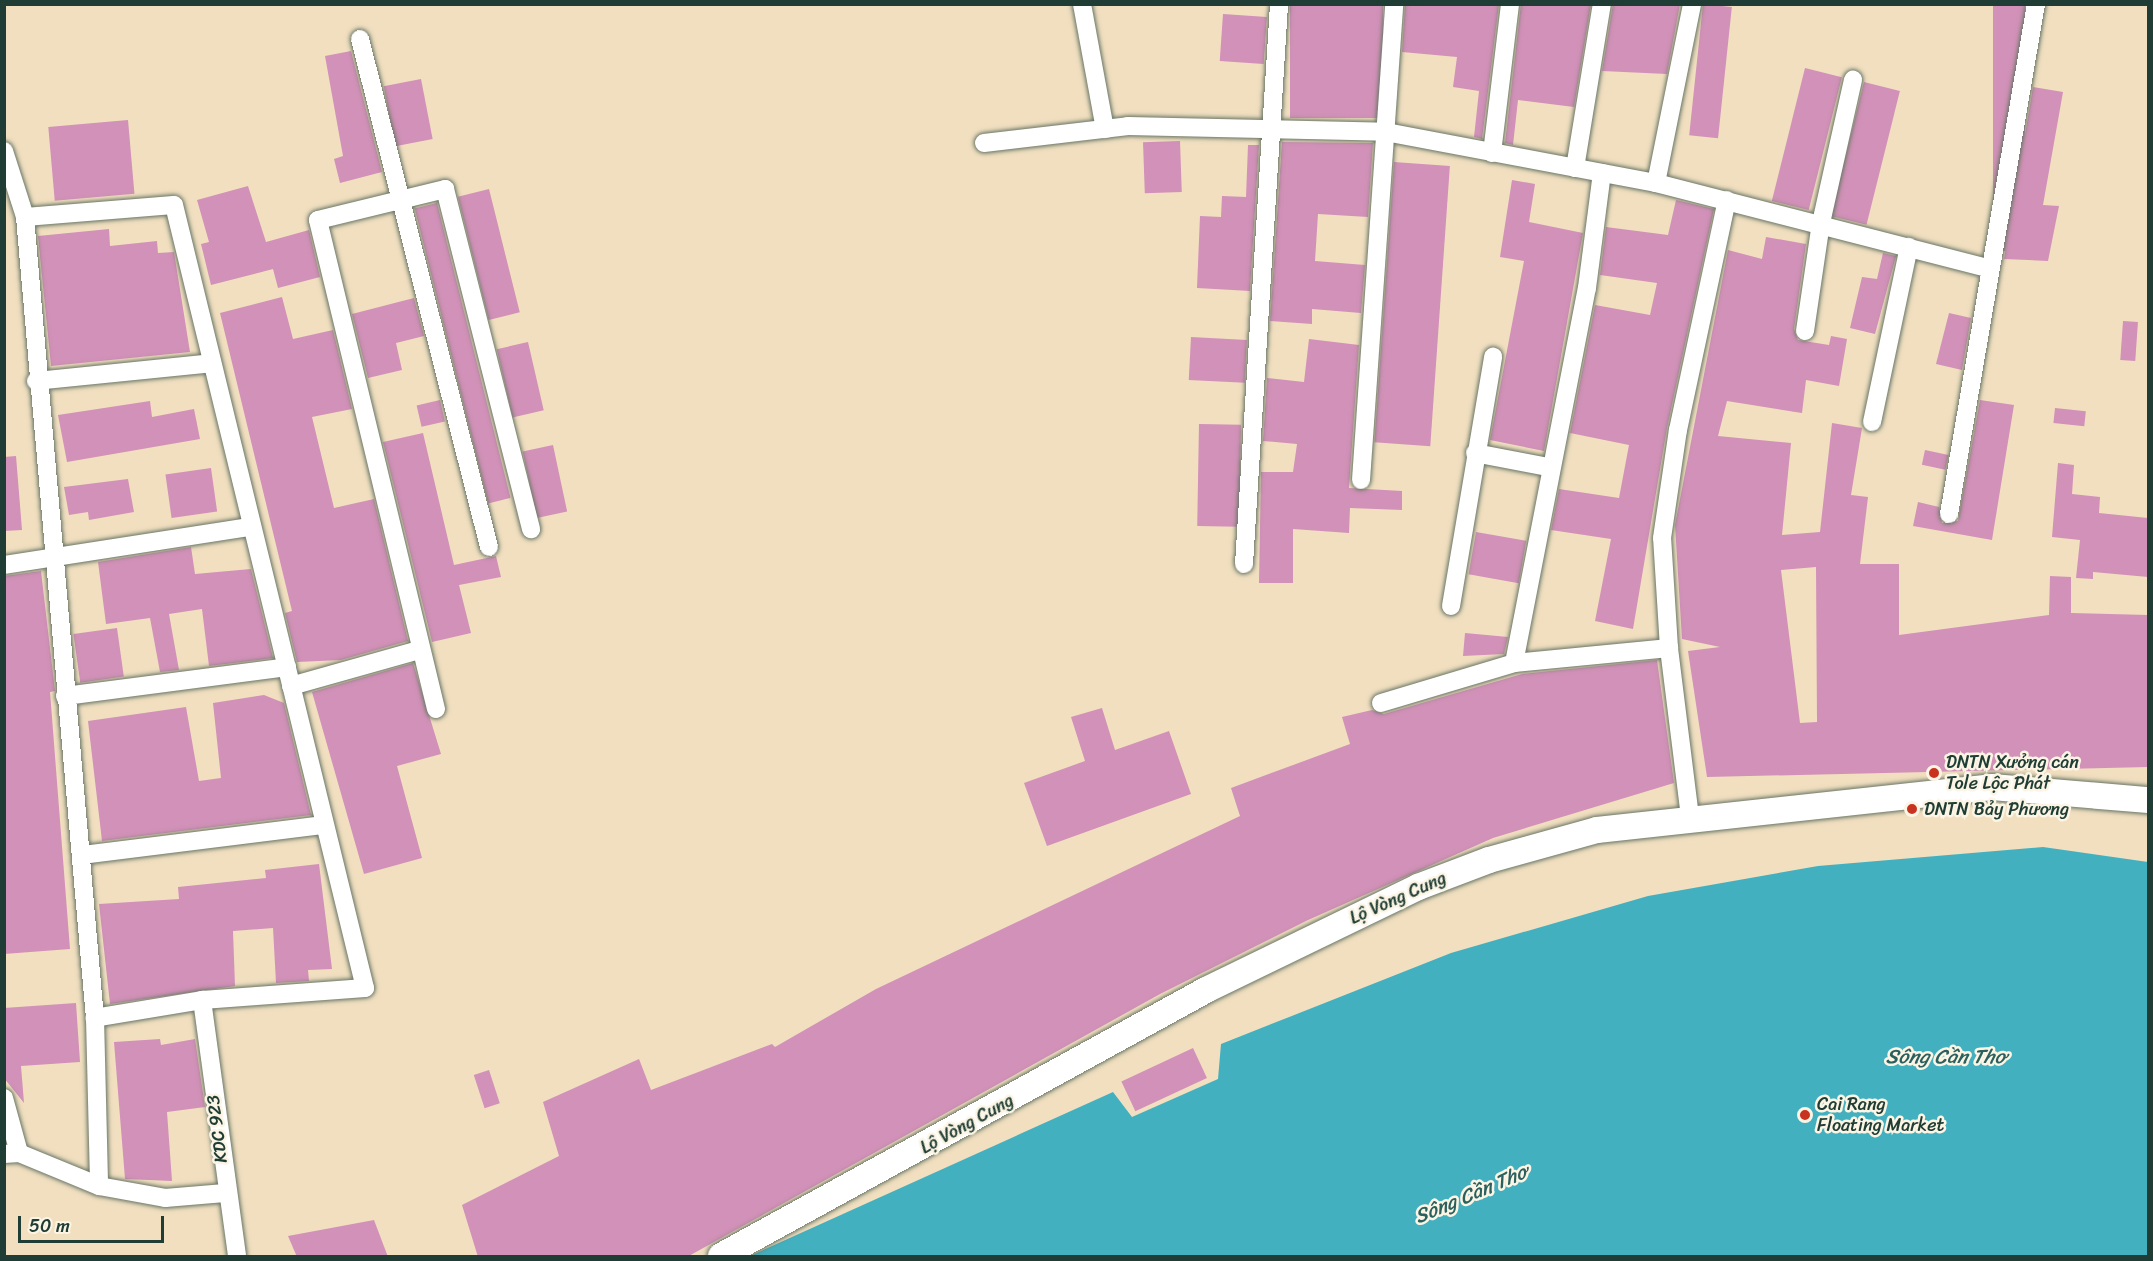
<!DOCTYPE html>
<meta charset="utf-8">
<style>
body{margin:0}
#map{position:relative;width:2153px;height:1261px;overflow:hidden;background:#f1dfc0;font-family:Sriracha,sans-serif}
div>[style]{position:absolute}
.water>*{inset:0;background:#43b0c0}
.building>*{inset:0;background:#d291b8;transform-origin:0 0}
.roads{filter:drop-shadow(0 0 2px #687665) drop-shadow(0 0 2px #687665)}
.minor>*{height:18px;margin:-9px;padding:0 9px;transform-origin:9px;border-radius:9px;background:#fff}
.secondary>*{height:26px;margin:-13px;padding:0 13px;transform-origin:13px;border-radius:13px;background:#fff}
.dots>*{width:16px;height:16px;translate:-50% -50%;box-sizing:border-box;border:3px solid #fcf5e5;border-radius:50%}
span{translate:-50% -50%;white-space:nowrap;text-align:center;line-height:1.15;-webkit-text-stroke:5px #fcf5e5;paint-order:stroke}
.poi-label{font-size:18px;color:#1f3d34}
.left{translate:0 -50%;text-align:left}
.street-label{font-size:18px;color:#1f3d34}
.water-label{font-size:20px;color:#2a605e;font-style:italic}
.frame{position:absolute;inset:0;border:6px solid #1f3d34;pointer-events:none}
.scale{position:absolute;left:18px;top:1216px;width:146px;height:27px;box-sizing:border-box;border:3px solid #1f3d34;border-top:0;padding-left:8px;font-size:18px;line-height:21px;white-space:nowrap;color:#1f3d34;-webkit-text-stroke:4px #fcf5e5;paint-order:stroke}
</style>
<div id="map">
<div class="water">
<div style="clip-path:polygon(2043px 847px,2148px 862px,2148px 1256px,750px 1256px,1113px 1092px,1132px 1117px,1218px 1079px,1221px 1044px,1451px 953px,1648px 896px,1818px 866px)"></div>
</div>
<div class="building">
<div style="left:1290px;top:4px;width:93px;height:114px"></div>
<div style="clip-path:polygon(1405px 4px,1499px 4px,1482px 139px,1474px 137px,1479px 91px,1453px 87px,1457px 57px,1402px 52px)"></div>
<div style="clip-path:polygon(1521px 4px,1591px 4px,1574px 107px,1518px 100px,1513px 145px,1505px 143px)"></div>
<div style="clip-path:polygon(1613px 4px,1680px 4px,1667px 74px,1602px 71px)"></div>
<div style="left:1703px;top:4px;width:29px;height:132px;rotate:6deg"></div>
<div style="left:1993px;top:4px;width:32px;height:247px"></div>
<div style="left:1223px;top:14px;width:44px;height:47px;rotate:4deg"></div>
<div style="clip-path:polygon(351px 51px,382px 172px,340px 183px,334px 159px,343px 156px,325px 56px)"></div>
<div style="left:1805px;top:68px;width:38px;height:137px;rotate:14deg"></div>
<div style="left:421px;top:79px;width:61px;height:38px;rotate:79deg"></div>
<div style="left:1864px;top:82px;width:37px;height:138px;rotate:14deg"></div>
<div style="clip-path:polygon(2033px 87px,2063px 92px,2043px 205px,2059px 206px,2048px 261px,2004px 259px)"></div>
<div style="left:128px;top:120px;width:74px;height:80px;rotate:85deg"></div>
<div style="left:1180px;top:141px;width:51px;height:37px;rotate:88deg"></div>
<div style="clip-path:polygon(1282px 142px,1373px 143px,1368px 217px,1318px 214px,1315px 261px,1365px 265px,1361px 313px,1312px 309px,1312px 324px,1270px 321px)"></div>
<div style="clip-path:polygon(1248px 145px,1259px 145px,1250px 291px,1197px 288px,1200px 216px,1221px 217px,1222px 196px,1246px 197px)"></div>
<div style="left:1394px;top:162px;width:56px;height:281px;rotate:4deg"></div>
<div style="clip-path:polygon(1512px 180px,1535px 184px,1529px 222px,1583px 233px,1544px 451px,1490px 440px,1524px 261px,1500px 257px)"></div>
<div style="clip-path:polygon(248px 186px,266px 242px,309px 230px,320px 277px,278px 288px,273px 269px,211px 285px,201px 244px,209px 242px,197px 200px)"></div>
<div style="left:489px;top:189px;width:127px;height:32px;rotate:76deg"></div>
<div style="clip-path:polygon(1676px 200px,1714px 209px,1667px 428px,1633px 629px,1595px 621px,1611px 539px,1551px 530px,1559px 489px,1619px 498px,1629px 445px,1570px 433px,1595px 305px,1650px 315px,1657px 283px,1600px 275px,1606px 227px,1668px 235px)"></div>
<div style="left:437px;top:203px;width:304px;height:23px;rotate:76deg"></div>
<div style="clip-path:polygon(109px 229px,110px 246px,157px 241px,158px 253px,174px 252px,190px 352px,51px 366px,38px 236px)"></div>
<div style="clip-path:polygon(evenodd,1766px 237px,1806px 244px,1794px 329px,1798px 340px,1829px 345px,1831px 336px,1847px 339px,1839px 386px,1806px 380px,1802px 413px,1727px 401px,1718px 436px,1791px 443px,1782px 535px,1820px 532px,1832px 423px,1862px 428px,1851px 495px,1868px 497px,1860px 564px,1899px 564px,1899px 635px,2049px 615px,2050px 576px,2071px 577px,2071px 613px,2148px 615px,2148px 767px,1707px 777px,1688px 651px,1720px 647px,1682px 639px,1675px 525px,1728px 250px,1762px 259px,1766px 237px,1816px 567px,1817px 722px,1800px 723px,1781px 570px,1816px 567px)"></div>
<div style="clip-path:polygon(1883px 253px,1896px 256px,1875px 334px,1850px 328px,1862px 277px,1877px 279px)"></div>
<div style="clip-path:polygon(282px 297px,293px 339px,333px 330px,352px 409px,312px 417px,334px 508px,374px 499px,408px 641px,341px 660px,297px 662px,285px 613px,292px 611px,220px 313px)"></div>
<div style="clip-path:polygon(414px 298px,424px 336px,396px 343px,402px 370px,368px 378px,352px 314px)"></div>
<div style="clip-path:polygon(1949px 313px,1971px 318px,1962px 370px,1936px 364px)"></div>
<div style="left:2123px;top:321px;width:15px;height:39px;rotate:4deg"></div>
<div style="left:1191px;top:337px;width:56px;height:43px;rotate:3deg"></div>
<div style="clip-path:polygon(1309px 339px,1359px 345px,1349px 488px,1402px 491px,1402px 510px,1350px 508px,1349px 533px,1293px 529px,1293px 583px,1259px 583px,1261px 472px,1293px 472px,1297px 444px,1263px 441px,1267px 378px,1304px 382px)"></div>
<div style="left:528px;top:342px;width:70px;height:32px;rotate:77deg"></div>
<div style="left:440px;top:400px;width:22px;height:24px;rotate:77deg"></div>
<div style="clip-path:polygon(1980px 400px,2014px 405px,1992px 540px,1913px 526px,1918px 502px,1939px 507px,1942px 523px,1958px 521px)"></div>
<div style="clip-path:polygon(150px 401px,152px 417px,194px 409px,200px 439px,67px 462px,58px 415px)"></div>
<div style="left:2055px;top:408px;width:31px;height:15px;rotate:6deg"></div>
<div style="left:1199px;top:424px;width:42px;height:102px;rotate:1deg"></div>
<div style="clip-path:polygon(423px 433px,454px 565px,496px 556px,501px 577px,459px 585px,471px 633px,432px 642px,383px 442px)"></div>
<div style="left:553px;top:445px;width:68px;height:31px;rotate:78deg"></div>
<div style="left:1925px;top:450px;width:24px;height:15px;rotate:12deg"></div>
<div style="clip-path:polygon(16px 456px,22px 530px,4px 531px,4px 457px)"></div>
<div style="clip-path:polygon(2058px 463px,2074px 465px,2072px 494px,2100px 497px,2099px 513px,2148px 518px,2148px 577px,2093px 572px,2093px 579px,2076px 578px,2080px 540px,2052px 537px)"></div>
<div style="left:211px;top:468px;width:44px;height:46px;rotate:82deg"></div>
<div style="clip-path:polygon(128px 479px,134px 512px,89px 520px,88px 512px,69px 515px,64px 487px)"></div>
<div style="left:1476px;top:532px;width:51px;height:43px;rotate:10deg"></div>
<div style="clip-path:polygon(191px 547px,195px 574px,251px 569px,273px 658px,209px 666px,202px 609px,169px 614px,179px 670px,160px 672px,150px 618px,106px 624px,98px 562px)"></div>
<div style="clip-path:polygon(41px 571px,55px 691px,50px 692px,70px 949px,4px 954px,4px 576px)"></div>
<div style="left:117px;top:628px;width:49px;height:44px;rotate:82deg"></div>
<div style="clip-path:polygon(1465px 633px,1508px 637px,1504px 654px,1463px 656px)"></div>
<div style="clip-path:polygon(1657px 660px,1674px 783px,1493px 838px,1308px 920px,1160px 994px,687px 1257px,478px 1257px,462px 1205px,559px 1156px,543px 1102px,639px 1059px,651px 1090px,772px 1044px,775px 1047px,876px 989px,1240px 816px,1231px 788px,1350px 744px,1342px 717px,1372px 710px,1384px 714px,1522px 674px)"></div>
<div style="clip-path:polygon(413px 663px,441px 754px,397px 766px,422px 858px,364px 874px,312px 692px)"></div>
<div style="clip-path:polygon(264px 695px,284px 703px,311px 815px,102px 841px,88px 721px,186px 707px,199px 781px,221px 778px,213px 703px)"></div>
<div style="clip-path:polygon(1102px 708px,1115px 750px,1169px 731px,1191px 794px,1047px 846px,1024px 783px,1085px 761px,1071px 717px)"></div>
<div style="clip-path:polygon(319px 864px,332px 969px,308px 970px,309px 981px,276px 983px,273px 928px,233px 931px,235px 986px,110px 1004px,99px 904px,179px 899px,178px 887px,266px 878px,265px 870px)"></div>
<div style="clip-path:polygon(76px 1003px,80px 1062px,21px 1066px,24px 1103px,4px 1078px,4px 1008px)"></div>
<div style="clip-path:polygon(160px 1039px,161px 1045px,195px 1039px,205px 1107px,167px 1112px,172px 1181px,125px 1179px,114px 1042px)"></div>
<div style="left:1193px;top:1048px;width:33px;height:79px;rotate:65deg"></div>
<div style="left:489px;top:1070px;width:35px;height:16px;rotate:72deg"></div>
<div style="clip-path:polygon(374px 1220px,388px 1257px,297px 1257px,288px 1236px)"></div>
</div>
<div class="roads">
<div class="minor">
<div style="left:1082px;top:4px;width:127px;rotate:79.6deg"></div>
<div style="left:360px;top:39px;width:524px;rotate:75.75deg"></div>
<div style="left:984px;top:143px;width:145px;rotate:-6.7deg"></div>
<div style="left:1128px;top:126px;width:258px;rotate:1.3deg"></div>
<div style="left:1386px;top:132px;width:275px;rotate:10.7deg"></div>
<div style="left:1656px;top:183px;width:343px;rotate:14.4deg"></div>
<div style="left:4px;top:151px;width:69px;rotate:72.3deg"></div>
<div style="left:25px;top:217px;width:804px;rotate:85.01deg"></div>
<div style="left:95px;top:1018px;width:168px;rotate:88.6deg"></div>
<div style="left:1492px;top:153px;width:150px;rotate:-83.1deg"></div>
<div style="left:1575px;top:168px;width:166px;rotate:-80.7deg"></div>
<div style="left:1656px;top:183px;width:183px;rotate:-78.6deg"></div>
<div style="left:25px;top:217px;width:149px;rotate:-4.6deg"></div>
<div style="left:174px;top:205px;width:806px;rotate:76.29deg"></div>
<div style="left:365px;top:988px;width:163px;rotate:175.8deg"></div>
<div style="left:202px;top:1000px;width:109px;rotate:170.5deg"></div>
<div style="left:1805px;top:331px;width:109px;rotate:-81.6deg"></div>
<div style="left:1821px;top:223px;width:147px;rotate:-77.4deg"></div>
<div style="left:36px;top:381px;width:177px;rotate:-5.8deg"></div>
<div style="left:1872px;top:422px;width:179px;rotate:-78.1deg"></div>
<div style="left:1475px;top:453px;width:74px;rotate:10.9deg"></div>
<div style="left:1361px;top:480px;width:477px;rotate:-86deg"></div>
<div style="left:1949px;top:514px;width:517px;rotate:-80.32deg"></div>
<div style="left:1244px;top:564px;width:561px;rotate:-86.42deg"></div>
<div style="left:4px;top:565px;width:248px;rotate:-8.8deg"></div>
<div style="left:1451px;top:606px;width:253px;rotate:-80.4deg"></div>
<div style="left:1514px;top:663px;width:382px;rotate:-79deg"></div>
<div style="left:1587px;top:288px;width:116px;rotate:-82.6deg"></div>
<div style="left:291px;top:686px;width:133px;rotate:-15.7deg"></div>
<div style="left:65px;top:696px;width:224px;rotate:-7.4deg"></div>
<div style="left:1381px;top:703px;width:139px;rotate:-16.7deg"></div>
<div style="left:1514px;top:663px;width:156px;rotate:-5.5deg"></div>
<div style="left:436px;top:709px;width:503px;rotate:-103.57deg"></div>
<div style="left:318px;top:220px;width:131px;rotate:-13.7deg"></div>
<div style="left:445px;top:189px;width:351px;rotate:75.8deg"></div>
<div style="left:1690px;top:817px;width:170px;rotate:-97.1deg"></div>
<div style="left:1669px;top:648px;width:110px;rotate:-93.6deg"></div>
<div style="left:1662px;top:538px;width:109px;rotate:-81.6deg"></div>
<div style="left:1678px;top:430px;width:235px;rotate:-78deg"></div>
<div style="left:82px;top:855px;width:243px;rotate:-7.1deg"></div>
<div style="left:202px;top:1000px;width:258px;rotate:82.2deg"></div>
<div style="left:4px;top:1098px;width:57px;rotate:74.7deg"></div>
<div style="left:4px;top:1154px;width:15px;rotate:-4deg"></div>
<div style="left:19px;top:1153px;width:87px;rotate:22.4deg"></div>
<div style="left:99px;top:1186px;width:67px;rotate:10.3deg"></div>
<div style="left:165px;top:1198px;width:60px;rotate:-4.8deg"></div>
</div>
<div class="secondary">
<div style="left:721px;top:1256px;width:553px;rotate:-28.74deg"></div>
<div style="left:1206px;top:990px;width:236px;rotate:-25.9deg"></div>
<div style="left:1418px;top:887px;width:76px;rotate:-20.8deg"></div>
<div style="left:1489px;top:860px;width:112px;rotate:-15.5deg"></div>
<div style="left:1597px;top:830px;width:397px;rotate:-6.2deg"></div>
<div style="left:1992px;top:787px;width:157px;rotate:4.8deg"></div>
</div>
</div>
<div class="dots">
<div style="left:1934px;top:773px;background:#c8321e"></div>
<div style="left:1912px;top:809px;background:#c8321e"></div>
<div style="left:1805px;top:1115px;background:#c8321e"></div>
</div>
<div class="poi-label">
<span class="left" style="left:1946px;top:773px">DNTN Xưởng cán<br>Tole Lộc Phát</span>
<span class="left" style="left:1924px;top:809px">DNTN Bảy Phương</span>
<span class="left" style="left:1817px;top:1115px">Cai Rang<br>Floating Market</span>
</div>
<div class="street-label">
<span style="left:1398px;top:898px;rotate:-24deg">Lộ Vòng Cung</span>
<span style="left:967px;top:1124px;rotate:-29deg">Lộ Vòng Cung</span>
<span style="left:217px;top:1129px;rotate:-97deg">KDC 923</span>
</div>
<div class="water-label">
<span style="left:1946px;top:1056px">Sông Cần Thơ</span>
<span style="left:1471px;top:1194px;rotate:-23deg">Sông Cần Thơ</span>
</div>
<div class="frame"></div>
<div class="scale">50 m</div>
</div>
